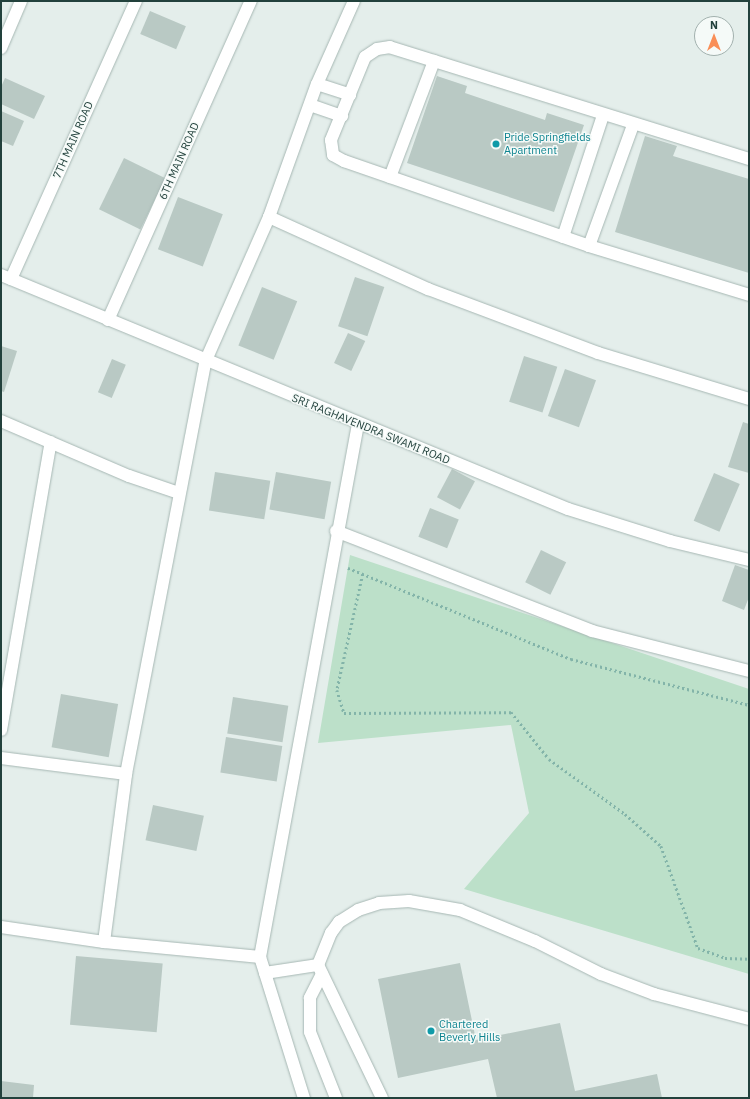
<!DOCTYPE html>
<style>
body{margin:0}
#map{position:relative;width:750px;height:1099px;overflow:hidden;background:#e4eeeb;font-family:"IBM Plex Sans",sans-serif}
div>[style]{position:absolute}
.green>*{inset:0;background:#bce0c9}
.building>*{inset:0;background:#b9c9c4;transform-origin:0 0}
.path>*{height:2.5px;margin-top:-1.25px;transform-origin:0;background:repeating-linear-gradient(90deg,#83b4a9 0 2px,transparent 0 5px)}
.roads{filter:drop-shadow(0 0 1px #a6b7b3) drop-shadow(0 0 1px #a6b7b3)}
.minor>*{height:12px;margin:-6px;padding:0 6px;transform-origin:6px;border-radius:6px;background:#fff}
.dots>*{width:11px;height:11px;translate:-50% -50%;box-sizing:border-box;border:2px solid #f5faf8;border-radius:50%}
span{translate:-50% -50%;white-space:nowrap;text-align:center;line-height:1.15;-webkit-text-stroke:3px #f5faf8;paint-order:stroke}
.culture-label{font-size:11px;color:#0d838f}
.left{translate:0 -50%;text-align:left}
.street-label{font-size:11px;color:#22413c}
.frame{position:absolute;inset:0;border:2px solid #22413c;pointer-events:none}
.north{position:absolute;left:694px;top:16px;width:40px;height:40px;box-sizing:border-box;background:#f5faf8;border:1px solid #a1b0ad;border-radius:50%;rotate:0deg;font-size:11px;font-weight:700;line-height:16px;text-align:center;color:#22413c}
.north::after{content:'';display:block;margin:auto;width:14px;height:18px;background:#f98e57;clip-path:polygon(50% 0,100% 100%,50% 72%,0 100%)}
</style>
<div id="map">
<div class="green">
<div style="clip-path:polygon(350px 555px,749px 689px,749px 974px,464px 889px,529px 813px,511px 725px,318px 743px)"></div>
</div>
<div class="building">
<div style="left:150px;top:11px;width:39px;height:25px;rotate:23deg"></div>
<div style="clip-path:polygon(437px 76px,467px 86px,465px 93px,545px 120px,547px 113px,584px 125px,554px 212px,407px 163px)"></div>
<div style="clip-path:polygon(5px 78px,45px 96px,34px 119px,1px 104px,1px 87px)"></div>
<div style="clip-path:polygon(1px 111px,24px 121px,13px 146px,1px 141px)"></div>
<div style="clip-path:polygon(645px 136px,677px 146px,673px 156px,749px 179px,749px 273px,615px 232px)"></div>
<div style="left:124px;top:158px;width:46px;height:57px;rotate:26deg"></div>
<div style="left:178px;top:197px;width:48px;height:56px;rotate:21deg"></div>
<div style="left:355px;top:277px;width:31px;height:52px;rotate:19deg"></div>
<div style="left:262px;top:287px;width:38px;height:63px;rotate:22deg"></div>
<div style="left:348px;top:333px;width:19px;height:33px;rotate:25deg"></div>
<div style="clip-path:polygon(1px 346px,17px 351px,4px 392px,1px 391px)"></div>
<div style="left:524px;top:356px;width:35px;height:48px;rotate:18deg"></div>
<div style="left:112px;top:359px;width:15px;height:36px;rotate:23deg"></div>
<div style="left:565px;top:369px;width:33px;height:50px;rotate:20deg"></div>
<div style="clip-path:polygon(743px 422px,749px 424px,749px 473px,728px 467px)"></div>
<div style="left:452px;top:469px;width:26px;height:32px;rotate:28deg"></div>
<div style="left:215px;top:472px;width:56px;height:39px;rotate:9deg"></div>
<div style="left:276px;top:472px;width:56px;height:38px;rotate:10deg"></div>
<div style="left:714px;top:473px;width:28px;height:52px;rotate:23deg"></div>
<div style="left:430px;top:508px;width:31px;height:31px;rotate:22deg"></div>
<div style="left:541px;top:550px;width:28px;height:36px;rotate:26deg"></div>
<div style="clip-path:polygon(735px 565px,749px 570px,749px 597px,744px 610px,722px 601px)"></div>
<div style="left:61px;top:694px;width:58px;height:54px;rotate:10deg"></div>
<div style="left:233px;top:697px;width:56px;height:37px;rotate:9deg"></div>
<div style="left:226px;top:737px;width:57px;height:36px;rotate:9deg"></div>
<div style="left:153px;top:805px;width:52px;height:36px;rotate:12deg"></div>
<div style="left:76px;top:956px;width:87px;height:69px;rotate:5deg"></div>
<div style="clip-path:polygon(460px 963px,476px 1040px,560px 1023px,575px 1091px,657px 1074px,662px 1098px,497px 1098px,488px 1059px,398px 1078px,378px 979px)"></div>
<div style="clip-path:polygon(1px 1081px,34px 1085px,33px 1098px,1px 1098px)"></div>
</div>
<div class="path">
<div style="left:348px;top:568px;width:241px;rotate:22.2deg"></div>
<div style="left:571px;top:659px;width:184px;rotate:14.5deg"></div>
<div style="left:363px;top:574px;width:119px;rotate:102.6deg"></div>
<div style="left:337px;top:690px;width:24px;rotate:73deg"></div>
<div style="left:344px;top:713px;width:167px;rotate:-0.3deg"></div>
<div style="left:511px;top:712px;width:60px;rotate:51deg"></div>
<div style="left:549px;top:759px;width:94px;rotate:35.9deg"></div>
<div style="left:625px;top:814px;width:48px;rotate:41.6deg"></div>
<div style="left:661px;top:846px;width:109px;rotate:70.1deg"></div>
<div style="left:698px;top:948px;width:29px;rotate:20deg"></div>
<div style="left:725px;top:958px;width:24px;rotate:2deg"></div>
</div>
<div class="roads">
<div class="minor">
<div style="left:1px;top:48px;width:51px;rotate:-66.9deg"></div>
<div style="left:317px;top:84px;width:35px;rotate:18deg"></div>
<div style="left:310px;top:105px;width:34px;rotate:19deg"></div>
<div style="left:749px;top:159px;width:376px;rotate:-162.7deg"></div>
<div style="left:390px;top:47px;width:13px;rotate:171deg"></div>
<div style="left:377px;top:49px;width:14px;rotate:146deg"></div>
<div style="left:365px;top:57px;width:90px;rotate:112.3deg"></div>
<div style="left:331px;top:140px;width:15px;rotate:82deg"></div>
<div style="left:333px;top:155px;width:13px;rotate:29deg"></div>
<div style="left:344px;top:161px;width:259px;rotate:19.1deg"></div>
<div style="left:589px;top:246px;width:167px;rotate:17deg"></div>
<div style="left:390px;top:177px;width:124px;rotate:-69.2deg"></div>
<div style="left:269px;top:217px;width:175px;rotate:24.4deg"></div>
<div style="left:428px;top:289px;width:182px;rotate:20.6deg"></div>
<div style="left:598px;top:353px;width:158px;rotate:16.9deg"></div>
<div style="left:563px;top:237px;width:128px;rotate:-71.8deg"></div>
<div style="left:589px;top:246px;width:129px;rotate:-70deg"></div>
<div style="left:1px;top:275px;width:613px;rotate:22.43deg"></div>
<div style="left:568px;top:509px;width:107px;rotate:17.4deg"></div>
<div style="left:670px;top:541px;width:81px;rotate:13.5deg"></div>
<div style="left:11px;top:279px;width:305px;rotate:-65.8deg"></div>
<div style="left:108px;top:320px;width:350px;rotate:-65.9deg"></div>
<div style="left:1px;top:421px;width:139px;rotate:23.3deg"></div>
<div style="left:129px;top:476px;width:53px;rotate:18.8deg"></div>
<div style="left:336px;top:531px;width:275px;rotate:21.3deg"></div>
<div style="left:592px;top:631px;width:162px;rotate:14.3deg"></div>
<div style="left:1px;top:730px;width:292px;rotate:-80.2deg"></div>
<div style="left:1px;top:758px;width:126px;rotate:7.3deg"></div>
<div style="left:1px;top:927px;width:104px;rotate:8.3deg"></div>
<div style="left:104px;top:942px;width:157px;rotate:5.5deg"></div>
<div style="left:260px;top:957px;width:148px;rotate:72.7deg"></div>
<div style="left:104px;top:942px;width:169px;rotate:-82.5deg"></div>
<div style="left:126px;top:774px;width:422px;rotate:-79.1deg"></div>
<div style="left:206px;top:360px;width:156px;rotate:-66.2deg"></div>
<div style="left:269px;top:217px;width:141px;rotate:-70.2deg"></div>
<div style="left:317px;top:84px;width:91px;rotate:-66deg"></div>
<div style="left:260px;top:957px;width:542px;rotate:-79.58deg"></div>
<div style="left:265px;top:973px;width:54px;rotate:-8.6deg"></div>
<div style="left:322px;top:974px;width:27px;rotate:117deg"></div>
<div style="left:310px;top:998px;width:34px;rotate:90deg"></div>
<div style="left:310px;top:1032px;width:71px;rotate:68.5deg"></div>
<div style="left:382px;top:1098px;width:148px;rotate:-115.7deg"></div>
<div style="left:318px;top:965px;width:35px;rotate:-68deg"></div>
<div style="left:331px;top:933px;width:14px;rotate:-54deg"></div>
<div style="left:339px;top:922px;width:22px;rotate:-32deg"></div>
<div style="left:358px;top:910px;width:22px;rotate:-18deg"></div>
<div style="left:379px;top:903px;width:30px;rotate:-4deg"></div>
<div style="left:409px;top:901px;width:52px;rotate:10deg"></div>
<div style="left:460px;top:910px;width:81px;rotate:22.5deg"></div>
<div style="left:535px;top:941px;width:74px;rotate:26.6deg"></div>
<div style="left:601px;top:974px;width:57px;rotate:20.7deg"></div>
<div style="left:654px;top:994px;width:98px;rotate:14.7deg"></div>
</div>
</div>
<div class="dots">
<div style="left:496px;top:144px;background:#0f9aa8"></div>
<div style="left:431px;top:1031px;background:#0f9aa8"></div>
</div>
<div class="culture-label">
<span class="left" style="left:504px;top:144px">Pride Springfields<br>Apartment</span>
<span class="left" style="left:439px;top:1031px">Chartered<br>Beverly Hills</span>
</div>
<div class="street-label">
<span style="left:73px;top:140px;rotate:-66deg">7TH MAIN ROAD</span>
<span style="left:179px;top:161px;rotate:-66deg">6TH MAIN ROAD</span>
<span style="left:371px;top:429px;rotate:22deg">SRI RAGHAVENDRA SWAMI ROAD</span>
</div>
<div class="frame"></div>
<div class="north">N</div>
</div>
